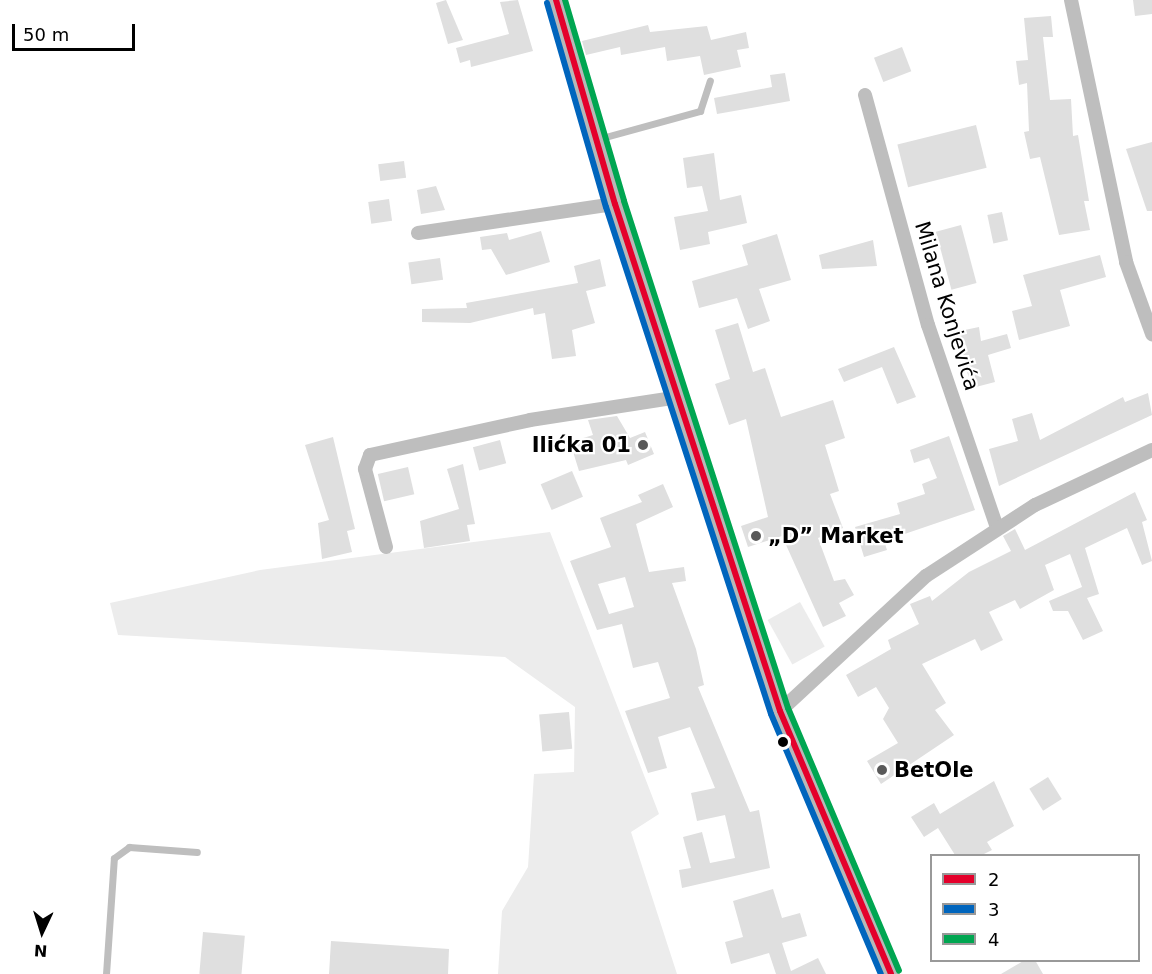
<!DOCTYPE html>
<meta charset="utf-8">
<style>
body{margin:0}
#map{position:relative;width:1152px;height:974px;overflow:hidden;background:#fff;font-family:"DejaVu Sans",sans-serif}
div>[style]{position:absolute}
.green>*{inset:0;background:#ececec;transform-origin:0 0}
.building>*{inset:0;background:#dfdfdf;transform-origin:0 0}
.lane>*{height:7px;margin:-3.5px;padding:0 3.5px;transform-origin:3.5px;border-radius:3.5px;background:#bebebe}
.street>*{height:14px;margin:-7px;padding:0 7px;transform-origin:7px;border-radius:7px;background:#bebebe}
.secondary>*{height:18px;margin:-9px;padding:0 9px;transform-origin:9px;border-radius:9px;background:#b8b8b8}
.bus-1>*{height:6px;margin:-3px;padding:0 3px;transform-origin:3px;border-radius:3px;background:#e4002b}
.bus-2>*{height:6px;margin:-3px;padding:0 3px;transform-origin:3px;border-radius:3px;background:#0065bd}
.bus-3>*{height:6px;margin:-3px;padding:0 3px;transform-origin:3px;border-radius:3px;background:#00a651}
.dots>*{width:16px;height:16px;translate:-50% -50%;box-sizing:border-box;border:3px solid #fff;border-radius:50%}
span{translate:-50% -50%;white-space:nowrap;text-align:center;line-height:1.15;-webkit-text-stroke:4.5px #fff;paint-order:stroke}
.street-label{font-size:21px;color:#000}
.poi-label{font-size:21px;color:#000;font-weight:700}
.right{translate:-100% -50%;text-align:right}
.left{translate:0 -50%;text-align:left}
.legend{position:absolute;left:930px;top:854px;width:210px;height:108px;box-sizing:border-box;background:#fff;border:2px solid #999;margin:0;padding:8px 10px;list-style:none;font-size:18px;color:#000}
.legend li{display:flex;align-items:center;gap:12px;height:30px}
.legend b{width:30px;border:2px solid #999}
.north{position:absolute;left:12px;top:902px;width:60px;height:60px;-webkit-text-stroke:4px #fff;paint-order:stroke;rotate:184deg;font-size:16px;font-weight:700;line-height:24px;text-align:center;color:#000}
.north::after{content:'';display:block;margin:auto;width:21px;height:27px;background:#000;clip-path:polygon(50% 0,100% 100%,50% 72%,0 100%)}
.scale{position:absolute;left:12px;top:24px;width:123px;height:27px;box-sizing:border-box;border:3px solid #000;border-top:0;padding-left:8px;font-size:18px;line-height:21px;white-space:nowrap;color:#000;-webkit-text-stroke:4px #fff;paint-order:stroke}
</style>
<div id="map">
<div class="green">
<div style="clip-path:polygon(550px 532px,659px 814px,631px 832px,677px 974px,498px 974px,502px 911px,528px 867px,534px 774px,574px 772px,575px 707px,505px 657px,118px 635px,110px 603px,260px 570px)"></div>
<div style="left:800px;top:602px;width:51px;height:37px;rotate:61deg"></div>
</div>
<div class="building">
<div style="clip-path:polygon(446px 0,463px 40px,448px 44px,436px 3px)"></div>
<div style="clip-path:polygon(518px 0,533px 51px,471px 67px,470px 60px,460px 63px,456px 48px,509px 34px,500px 2px)"></div>
<div style="clip-path:polygon(1133px 0,1152px 0,1152px 14px,1135px 16px)"></div>
<div style="clip-path:polygon(1051px 16px,1053px 37px,1043px 37px,1050px 100px,1071px 99px,1073px 136px,1078px 135px,1089px 201px,1084px 201px,1090px 230px,1059px 235px,1040px 157px,1030px 159px,1024px 132px,1029px 131px,1027px 83px,1019px 85px,1016px 61px,1028px 60px,1024px 18px)"></div>
<div style="clip-path:polygon(648px 25px,650px 32px,707px 26px,711px 40px,746px 32px,749px 48px,737px 50px,741px 67px,704px 75px,700px 56px,667px 61px,665px 47px,621px 55px,620px 47px,586px 55px,582px 41px)"></div>
<div style="left:902px;top:47px;width:26px;height:30px;rotate:69deg"></div>
<div style="clip-path:polygon(785px 73px,790px 101px,717px 114px,714px 98px,772px 87px,770px 75px)"></div>
<div style="left:976px;top:125px;width:44px;height:81px;rotate:76deg"></div>
<div style="clip-path:polygon(1152px 142px,1152px 211px,1147px 211px,1126px 149px)"></div>
<div style="clip-path:polygon(714px 153px,720px 200px,741px 195px,747px 223px,708px 232px,710px 244px,680px 250px,674px 217px,708px 211px,702px 186px,687px 188px,683px 158px)"></div>
<div style="left:404px;top:161px;width:17px;height:26px;rotate:83deg"></div>
<div style="clip-path:polygon(436px 186px,445px 210px,421px 214px,417px 190px)"></div>
<div style="left:389px;top:199px;width:22px;height:21px;rotate:82deg"></div>
<div style="left:1002px;top:212px;width:29px;height:15px;rotate:78deg"></div>
<div style="left:961px;top:225px;width:60px;height:26px;rotate:75deg"></div>
<div style="clip-path:polygon(541px 231px,550px 262px,506px 275px,491px 249px,482px 250px,480px 237px,507px 233px,509px 240px)"></div>
<div style="clip-path:polygon(777px 234px,791px 280px,759px 289px,770px 321px,748px 329px,737px 298px,699px 308px,692px 281px,748px 265px,742px 245px)"></div>
<div style="clip-path:polygon(873px 240px,877px 266px,822px 269px,819px 255px)"></div>
<div style="clip-path:polygon(1100px 255px,1106px 277px,1060px 290px,1070px 326px,1019px 340px,1012px 311px,1032px 306px,1023px 275px)"></div>
<div style="left:440px;top:258px;width:22px;height:32px;rotate:82deg"></div>
<div style="clip-path:polygon(600px 259px,606px 286px,586px 291px,595px 323px,572px 330px,576px 356px,552px 359px,545px 313px,534px 315px,533px 308px,470px 323px,422px 322px,422px 309px,467px 308px,466px 303px,578px 283px,574px 266px)"></div>
<div style="clip-path:polygon(738px 323px,753px 372px,765px 368px,781px 417px,833px 400px,845px 438px,825px 445px,839px 491px,830px 494px,843px 528px,818px 538px,834px 581px,845px 579px,854px 595px,839px 603px,846px 616px,823px 627px,782px 536px,748px 547px,741px 526px,768px 517px,746px 419px,729px 425px,715px 384px,730px 379px,715px 330px)"></div>
<div style="clip-path:polygon(979px 327px,981px 341px,1007px 334px,1011px 348px,988px 355px,995px 382px,972px 388px,955px 332px)"></div>
<div style="clip-path:polygon(894px 347px,916px 397px,897px 404px,882px 367px,844px 382px,838px 369px)"></div>
<div style="clip-path:polygon(1148px 393px,1152px 415px,999px 486px,989px 449px,1018px 441px,1012px 419px,1032px 413px,1040px 440px,1123px 397px,1125px 402px)"></div>
<div style="clip-path:polygon(617px 416px,630px 438px,645px 432px,654px 454px,628px 465px,626px 460px,579px 471px,570px 442px,593px 435px,588px 420px)"></div>
<div style="clip-path:polygon(949px 436px,975px 510px,884px 541px,887px 550px,864px 557px,855px 527px,900px 514px,897px 503px,925px 494px,922px 484px,937px 478px,929px 458px,914px 463px,910px 450px)"></div>
<div style="clip-path:polygon(333px 437px,355px 529px,347px 531px,352px 552px,322px 559px,318px 523px,329px 520px,305px 445px)"></div>
<div style="left:500px;top:440px;width:24px;height:28px;rotate:75deg"></div>
<div style="clip-path:polygon(463px 464px,475px 524px,467px 525px,470px 541px,424px 548px,420px 521px,459px 509px,447px 469px)"></div>
<div style="left:408px;top:467px;width:28px;height:31px;rotate:77deg"></div>
<div style="left:572px;top:471px;width:28px;height:34px;rotate:67deg"></div>
<div style="clip-path:polygon(evenodd,663px 484px,673px 507px,636px 524px,649px 572px,684px 567px,686px 581px,672px 583px,696px 649px,704px 685px,698px 687px,750px 812px,759px 810px,770px 868px,682px 888px,679px 870px,691px 868px,683px 837px,702px 832px,710px 863px,735px 858px,725px 815px,697px 821px,691px 793px,715px 788px,690px 727px,658px 737px,667px 768px,648px 773px,625px 711px,670px 698px,658px 662px,633px 668px,622px 624px,597px 630px,570px 561px,611px 547px,600px 518px,642px 502px,638px 495px,663px 484px,625px 577px,634px 607px,609px 614px,598px 584px,625px 577px)"></div>
<div style="clip-path:polygon(1135px 492px,1147px 520px,1142px 522px,1152px 561px,1142px 565px,1127px 528px,1085px 548px,1099px 594px,1087px 598px,1103px 631px,1083px 640px,1068px 611px,1053px 611px,1049px 601px,1082px 587px,1070px 554px,1045px 565px,1054px 590px,1020px 609px,1015px 600px,989px 612px,1003px 640px,981px 651px,975px 639px,922px 664px,946px 703px,935px 710px,954px 735px,881px 784px,867px 761px,898px 743px,883px 719px,889px 708px,876px 687px,858px 697px,846px 675px,891px 649px,888px 640px,919px 624px,910px 604px,930px 596px,932px 601px,969px 572px,1011px 551px,1003px 536px,1015px 529px,1025px 550px)"></div>
<div style="left:569px;top:712px;width:37px;height:30px;rotate:85deg"></div>
<div style="left:1048px;top:777px;width:26px;height:22px;rotate:58deg"></div>
<div style="clip-path:polygon(994px 781px,1014px 826px,987px 842px,992px 850px,982px 855px,955px 855px,938px 828px,924px 837px,911px 817px,934px 803px,940px 814px)"></div>
<div style="clip-path:polygon(773px 889px,782px 918px,800px 913px,807px 936px,782px 943px,791px 971px,818px 958px,826px 974px,776px 974px,769px 953px,731px 964px,725px 942px,743px 937px,733px 901px)"></div>
<div style="left:203px;top:932px;width:42px;height:42px;rotate:5deg"></div>
<div style="clip-path:polygon(331px 941px,449px 949px,448px 974px,329px 974px)"></div>
<div style="clip-path:polygon(1025px 960px,1035px 960px,1043px 974px,1001px 974px)"></div>
</div>
<div class="lane">
<div style="left:598px;top:139px;width:106px;rotate:-15.4deg"></div>
<div style="left:700px;top:111px;width:32px;rotate:-72deg"></div>
<div style="left:106px;top:974px;width:116px;rotate:-86.1deg"></div>
<div style="left:114px;top:858px;width:19px;rotate:-36deg"></div>
<div style="left:129px;top:847px;width:68px;rotate:4.2deg"></div>
</div>
<div class="street">
<div style="left:1071px;top:0;width:268px;rotate:78.1deg"></div>
<div style="left:1126px;top:262px;width:77px;rotate:70.1deg"></div>
<div style="left:865px;top:95px;width:238px;rotate:74.7deg"></div>
<div style="left:928px;top:325px;width:214px;rotate:71.2deg"></div>
<div style="left:418px;top:233px;width:199px;rotate:-8.4deg"></div>
<div style="left:386px;top:547px;width:81px;rotate:-105.1deg"></div>
<div style="left:365px;top:469px;width:15px;rotate:-70deg"></div>
<div style="left:370px;top:455px;width:164px;rotate:-12.3deg"></div>
<div style="left:530px;top:420px;width:150px;rotate:-8.8deg"></div>
<div style="left:780px;top:711px;width:199px;rotate:-42.8deg"></div>
<div style="left:926px;top:576px;width:130px;rotate:-33.1deg"></div>
<div style="left:1035px;top:505px;width:129px;rotate:-25.2deg"></div>
</div>
<div class="secondary">
<div style="left:556px;top:0;width:212px;rotate:73.9deg"></div>
<div style="left:615px;top:204px;width:533px;rotate:71.97deg"></div>
<div style="left:780px;top:711px;width:285px;rotate:67.1deg"></div>
</div>
<div class="bus-1">
<div style="left:556px;top:0;width:212px;rotate:73.9deg"></div>
<div style="left:615px;top:204px;width:533px;rotate:71.97deg"></div>
<div style="left:780px;top:711px;width:285px;rotate:67.1deg"></div>
</div>
<div class="bus-2">
<div style="left:547px;top:3px;width:212px;rotate:73.9deg"></div>
<div style="left:606px;top:207px;width:533px;rotate:71.97deg"></div>
<div style="left:771px;top:714px;width:282px;rotate:67.1deg"></div>
</div>
<div class="bus-3">
<div style="left:565px;top:0;width:209px;rotate:73.6deg"></div>
<div style="left:624px;top:201px;width:533px;rotate:72.08deg"></div>
<div style="left:788px;top:708px;width:285px;rotate:67.1deg"></div>
</div>
<div class="dots">
<div style="left:643px;top:445px;background:#595959"></div>
<div style="left:756px;top:536px;background:#595959"></div>
<div style="left:783px;top:742px;background:#000"></div>
<div style="left:882px;top:770px;background:#595959"></div>
</div>
<div class="street-label">
<span style="left:947px;top:306px;rotate:73deg">Milana Konjevića</span>
</div>
<div class="poi-label">
<span class="right" style="left:631px;top:445px">Ilićka 01</span>
<span class="left" style="left:768px;top:536px">„D” Market</span>
<span class="left" style="left:894px;top:770px">BetOle</span>
</div>
<ul class="legend">
<li><b style="height:8px;background:#e4002b"></b>2</li>
<li><b style="height:8px;background:#0065bd"></b>3</li>
<li><b style="height:8px;background:#00a651"></b>4</li>
</ul>
<div class="north">N</div>
<div class="scale">50 m</div>
</div>
